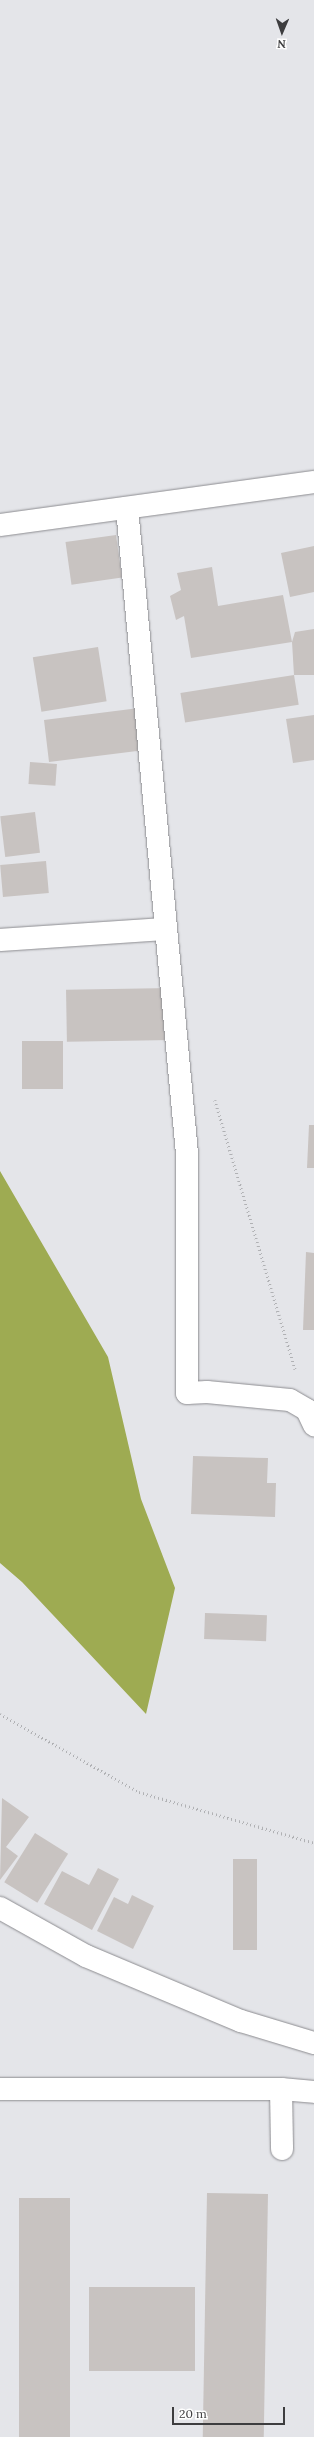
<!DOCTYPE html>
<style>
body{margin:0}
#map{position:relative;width:314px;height:2437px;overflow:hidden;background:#e4e5e9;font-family:Lora,serif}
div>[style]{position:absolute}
.forest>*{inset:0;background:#9eab52}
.building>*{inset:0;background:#c8c3c1;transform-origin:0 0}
.path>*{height:2.5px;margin-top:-1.25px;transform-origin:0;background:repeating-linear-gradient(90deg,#b0b1b4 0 1px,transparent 0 4px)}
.roads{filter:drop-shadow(0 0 1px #8c8c90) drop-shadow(0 0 1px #8c8c90)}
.minor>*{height:22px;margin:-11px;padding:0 11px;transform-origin:11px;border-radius:11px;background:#fff}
span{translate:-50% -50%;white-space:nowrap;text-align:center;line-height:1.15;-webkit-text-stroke:3px #fff;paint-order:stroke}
.north{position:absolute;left:262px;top:12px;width:40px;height:40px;-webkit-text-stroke:3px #fff;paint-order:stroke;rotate:182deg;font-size:11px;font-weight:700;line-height:16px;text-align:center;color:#3d3d3f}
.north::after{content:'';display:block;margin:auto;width:14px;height:18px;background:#3d3d3f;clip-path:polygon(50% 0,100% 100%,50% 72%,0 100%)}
.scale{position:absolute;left:172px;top:2407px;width:113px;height:18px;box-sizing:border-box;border:2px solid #3d3d3f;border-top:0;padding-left:5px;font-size:12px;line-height:14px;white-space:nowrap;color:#3d3d3f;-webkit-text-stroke:3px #fff;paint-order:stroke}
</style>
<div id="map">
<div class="forest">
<div style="clip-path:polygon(0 1171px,108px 1357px,141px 1499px,175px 1588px,146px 1714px,22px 1582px,0 1563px)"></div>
</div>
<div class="building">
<div style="left:116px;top:535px;width:43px;height:51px;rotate:82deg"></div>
<div style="clip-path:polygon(314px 546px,314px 592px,290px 597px,281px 553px)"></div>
<div style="clip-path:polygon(212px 567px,218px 606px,283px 595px,292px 642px,191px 658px,184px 616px,176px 620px,170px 596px,181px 590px,177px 573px)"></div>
<div style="clip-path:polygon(314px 629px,314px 675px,294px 675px,292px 642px,295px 632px)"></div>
<div style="left:98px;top:647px;width:55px;height:66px;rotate:81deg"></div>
<div style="left:294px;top:675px;width:30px;height:115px;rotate:81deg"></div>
<div style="clip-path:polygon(139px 708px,145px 753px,137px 751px,49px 762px,44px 720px)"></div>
<div style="clip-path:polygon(314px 715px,314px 760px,293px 763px,286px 719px)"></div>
<div style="left:30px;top:762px;width:27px;height:22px;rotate:4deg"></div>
<div style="left:35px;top:812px;width:41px;height:35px;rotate:83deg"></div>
<div style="left:46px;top:861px;width:32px;height:46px;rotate:85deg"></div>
<div style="left:171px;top:988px;width:52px;height:105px;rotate:89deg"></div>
<div style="left:22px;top:1041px;width:41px;height:48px"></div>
<div style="clip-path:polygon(309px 1125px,314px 1125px,314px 1168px,307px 1168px)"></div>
<div style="clip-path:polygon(306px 1252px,314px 1253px,314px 1330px,303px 1330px)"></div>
<div style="clip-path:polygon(193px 1456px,268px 1458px,267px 1483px,276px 1483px,275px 1517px,191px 1514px)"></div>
<div style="left:205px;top:1613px;width:62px;height:26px;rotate:2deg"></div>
<div style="clip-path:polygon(2px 1798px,29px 1817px,6px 1847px,18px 1856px,0 1880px)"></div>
<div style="left:35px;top:1833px;width:39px;height:58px;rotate:32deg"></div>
<div style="left:233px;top:1859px;width:24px;height:91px"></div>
<div style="clip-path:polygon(98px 1868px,119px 1879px,92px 1930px,44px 1904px,62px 1871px,89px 1885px)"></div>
<div style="clip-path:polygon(132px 1895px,154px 1906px,133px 1949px,97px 1931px,114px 1897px,128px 1904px)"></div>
<div style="left:207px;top:2193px;width:61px;height:244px;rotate:1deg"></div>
<div style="left:19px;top:2198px;width:51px;height:239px"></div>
<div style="left:89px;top:2287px;width:106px;height:84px"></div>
</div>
<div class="path">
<div style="left:215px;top:1100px;width:281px;rotate:73.4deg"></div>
<div style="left:0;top:1714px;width:159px;rotate:29.3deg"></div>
<div style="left:139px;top:1792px;width:182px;rotate:16.2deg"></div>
</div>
<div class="roads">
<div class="minor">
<div style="left:127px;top:508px;width:648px;rotate:84.69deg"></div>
<div style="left:187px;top:1153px;width:240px;rotate:90deg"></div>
<div style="left:187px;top:1393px;width:20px;rotate:-3deg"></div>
<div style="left:207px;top:1392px;width:83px;rotate:5.5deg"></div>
<div style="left:290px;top:1400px;width:20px;rotate:30deg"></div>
<div style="left:307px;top:1410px;width:17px;rotate:65deg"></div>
<div style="left:0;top:525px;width:317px;rotate:-7.8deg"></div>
<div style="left:0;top:940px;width:165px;rotate:-3.8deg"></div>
<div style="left:0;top:1908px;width:98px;rotate:29.2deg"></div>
<div style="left:86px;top:1956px;width:168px;rotate:22.8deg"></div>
<div style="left:241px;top:2021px;width:76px;rotate:16.8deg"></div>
<div style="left:0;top:2089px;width:281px"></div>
<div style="left:281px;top:2089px;width:33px;rotate:5deg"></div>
<div style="left:281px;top:2089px;width:60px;rotate:89deg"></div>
</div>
</div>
<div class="north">N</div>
<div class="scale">20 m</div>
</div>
